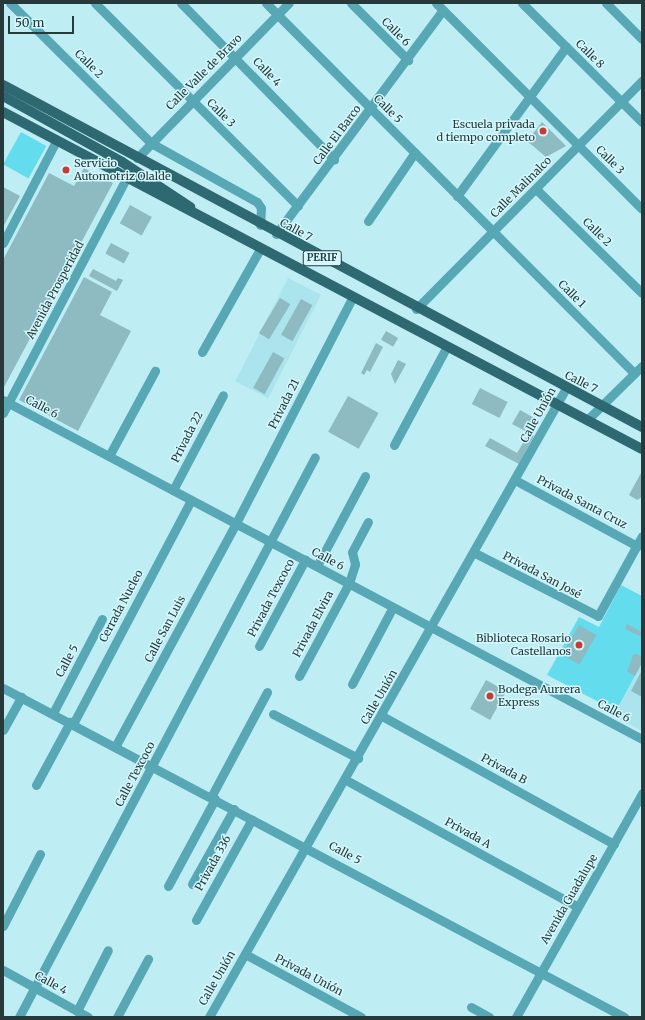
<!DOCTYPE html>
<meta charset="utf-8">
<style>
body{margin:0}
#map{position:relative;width:645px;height:1020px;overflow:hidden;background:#bfedf4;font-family:Merriweather,serif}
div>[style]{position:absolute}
.built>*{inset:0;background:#abe4ed;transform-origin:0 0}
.green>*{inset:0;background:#63dced;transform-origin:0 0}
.building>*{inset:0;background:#8ebbc2;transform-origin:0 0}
.minor>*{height:9px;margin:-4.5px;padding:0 4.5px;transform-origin:4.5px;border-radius:4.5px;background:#57a8b4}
.major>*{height:10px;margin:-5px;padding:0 5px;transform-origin:5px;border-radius:5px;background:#2e6870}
.dots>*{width:11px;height:11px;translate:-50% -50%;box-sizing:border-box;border:2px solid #d3f8fe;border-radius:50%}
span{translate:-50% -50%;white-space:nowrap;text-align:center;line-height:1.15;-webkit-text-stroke:3px #d3f8fe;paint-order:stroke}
.shield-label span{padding:1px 3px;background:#d3f8fe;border:1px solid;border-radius:3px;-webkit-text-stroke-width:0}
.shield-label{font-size:10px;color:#26393b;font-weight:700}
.street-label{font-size:11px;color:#26393b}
.poi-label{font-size:11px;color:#26393b}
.right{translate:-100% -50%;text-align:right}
.left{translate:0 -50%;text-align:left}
.frame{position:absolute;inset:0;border:4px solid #26393b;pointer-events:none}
.scale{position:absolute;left:8px;top:16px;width:66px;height:18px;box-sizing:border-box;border:2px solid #26393b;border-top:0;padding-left:5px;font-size:12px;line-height:14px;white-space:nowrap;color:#26393b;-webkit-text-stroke:3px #d3f8fe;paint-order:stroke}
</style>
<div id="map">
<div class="built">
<div style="left:288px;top:278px;width:37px;height:116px;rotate:27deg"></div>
<div style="clip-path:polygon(642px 663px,642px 731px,614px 716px)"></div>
</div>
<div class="green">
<div style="left:21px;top:132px;width:29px;height:37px;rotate:29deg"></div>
<div style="clip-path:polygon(621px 585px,642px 596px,642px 663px,616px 711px,547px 675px,579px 617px,599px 627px)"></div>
</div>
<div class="building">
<div style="clip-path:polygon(542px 122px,566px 146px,546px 157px,527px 141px)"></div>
<div style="clip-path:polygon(84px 168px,113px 183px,3px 389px,3px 260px,49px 173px,74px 186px)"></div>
<div style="clip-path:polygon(3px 187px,20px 196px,3px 227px)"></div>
<div style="left:130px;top:205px;width:25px;height:21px;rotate:29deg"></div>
<div style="left:111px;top:243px;width:21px;height:12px;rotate:28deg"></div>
<div style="clip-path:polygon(93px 269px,116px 281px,118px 278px,123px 280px,117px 291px,89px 276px)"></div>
<div style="clip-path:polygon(84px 277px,112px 292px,100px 315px,131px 331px,78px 431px,19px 400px)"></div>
<div style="left:280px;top:298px;width:12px;height:41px;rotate:31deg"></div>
<div style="left:301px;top:299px;width:13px;height:41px;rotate:29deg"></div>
<div style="left:386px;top:331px;width:14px;height:10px;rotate:30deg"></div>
<div style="clip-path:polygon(376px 343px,383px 347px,370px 372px,367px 370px,364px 375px,361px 373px)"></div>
<div style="left:273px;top:352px;width:13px;height:41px;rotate:29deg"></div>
<div style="clip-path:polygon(398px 360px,406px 364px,395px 384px,391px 374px)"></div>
<div style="left:480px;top:388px;width:31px;height:18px;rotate:27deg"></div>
<div style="left:348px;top:396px;width:35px;height:41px;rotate:29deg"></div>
<div style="clip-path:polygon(520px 410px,536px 419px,529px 433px,534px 436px,519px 464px,485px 446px,490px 438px,517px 453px,529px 433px,512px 424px)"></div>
<div style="clip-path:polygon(642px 471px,642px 497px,637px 500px,629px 495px)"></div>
<div style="clip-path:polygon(627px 624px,642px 632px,642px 637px,625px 629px)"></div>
<div style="left:579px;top:625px;width:20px;height:34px;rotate:30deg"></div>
<div style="clip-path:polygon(637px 654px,642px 657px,642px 663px,635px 676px,627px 672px,633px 655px)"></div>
<div style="clip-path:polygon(642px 670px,642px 697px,631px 691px)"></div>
<div style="left:486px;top:680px;width:23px;height:33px;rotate:29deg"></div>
</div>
<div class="minor">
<div style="left:10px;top:3px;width:199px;rotate:44.8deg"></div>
<div style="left:151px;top:143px;width:121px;rotate:29.1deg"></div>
<div style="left:257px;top:202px;width:7px;rotate:56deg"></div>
<div style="left:261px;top:208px;width:17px;rotate:93deg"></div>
<div style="left:95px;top:3px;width:287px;rotate:45deg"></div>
<div style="left:181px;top:3px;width:219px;rotate:45.6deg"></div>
<div style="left:266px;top:3px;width:522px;rotate:45.16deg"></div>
<div style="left:351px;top:3px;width:81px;rotate:45deg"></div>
<div style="left:436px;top:3px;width:291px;rotate:45deg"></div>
<div style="left:522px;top:3px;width:169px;rotate:44.8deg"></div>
<div style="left:606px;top:3px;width:51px;rotate:45deg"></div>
<div style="left:137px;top:158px;width:217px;rotate:-45.6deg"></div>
<div style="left:536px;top:189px;width:148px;rotate:44.5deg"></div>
<div style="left:457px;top:196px;width:185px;rotate:-53.8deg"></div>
<div style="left:368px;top:221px;width:83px;rotate:-55.7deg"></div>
<div style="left:276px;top:234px;width:279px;rotate:-53.3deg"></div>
<div style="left:3px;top:243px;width:115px;rotate:-62.5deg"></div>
<div style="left:416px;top:309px;width:321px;rotate:-45.3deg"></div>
<div style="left:202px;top:352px;width:118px;rotate:-60.6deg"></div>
<div style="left:3px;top:400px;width:723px;rotate:27.95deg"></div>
<div style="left:3px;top:413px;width:264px;rotate:-62.3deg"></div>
<div style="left:587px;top:420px;width:77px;rotate:-44.5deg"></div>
<div style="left:394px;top:445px;width:112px;rotate:-61.8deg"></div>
<div style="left:109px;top:456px;width:97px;rotate:-61.6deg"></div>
<div style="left:515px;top:480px;width:139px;rotate:28.4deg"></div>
<div style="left:173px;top:490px;width:107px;rotate:-62.2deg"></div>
<div style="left:475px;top:553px;width:138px;rotate:27.1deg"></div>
<div style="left:598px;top:616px;width:91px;rotate:-61.2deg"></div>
<div style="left:317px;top:566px;width:102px;rotate:-61.9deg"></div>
<div style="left:259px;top:646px;width:98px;rotate:-61.9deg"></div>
<div style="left:299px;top:676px;width:106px;rotate:-61.7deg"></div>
<div style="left:349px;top:583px;width:20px;rotate:-72deg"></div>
<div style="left:355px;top:564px;width:12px;rotate:-104deg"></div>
<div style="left:352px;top:552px;width:34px;rotate:-62deg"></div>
<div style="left:352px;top:684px;width:87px;rotate:-62deg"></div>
<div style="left:3px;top:688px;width:703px;rotate:27.91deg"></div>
<div style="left:53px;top:713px;width:106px;rotate:-62.5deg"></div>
<div style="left:273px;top:714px;width:96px;rotate:27.4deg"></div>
<div style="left:382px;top:716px;width:265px;rotate:28.9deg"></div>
<div style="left:73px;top:724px;width:253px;rotate:-62.2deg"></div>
<div style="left:3px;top:730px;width:38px;rotate:-61deg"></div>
<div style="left:115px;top:747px;width:255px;rotate:-61.6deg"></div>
<div style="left:236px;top:523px;width:255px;rotate:-62.7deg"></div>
<div style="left:346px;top:780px;width:264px;rotate:28.7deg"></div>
<div style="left:36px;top:785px;width:72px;rotate:-61.6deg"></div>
<div style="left:211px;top:797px;width:119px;rotate:-61.9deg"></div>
<div style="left:192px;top:884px;width:86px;rotate:-60.8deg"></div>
<div style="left:168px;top:886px;width:99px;rotate:-61.6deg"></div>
<div style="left:196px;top:920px;width:115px;rotate:-61deg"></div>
<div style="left:3px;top:926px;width:81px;rotate:-62.8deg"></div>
<div style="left:245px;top:954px;width:132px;rotate:28.5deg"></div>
<div style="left:3px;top:970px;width:97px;rotate:28.9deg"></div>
<div style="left:471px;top:1007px;width:21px;rotate:29deg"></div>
<div style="left:77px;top:1011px;width:68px;rotate:-63.1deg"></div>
<div style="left:19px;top:1017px;width:633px;rotate:-62.14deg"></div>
<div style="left:117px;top:1017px;width:66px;rotate:-61.9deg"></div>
<div style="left:209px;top:1017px;width:723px;rotate:-60.42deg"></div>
<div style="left:516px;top:1017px;width:257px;rotate:-60.6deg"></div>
</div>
<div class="major">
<div style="left:3px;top:85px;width:725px;rotate:28.16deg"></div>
<div style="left:3px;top:96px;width:136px;rotate:29deg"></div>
<div style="left:122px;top:162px;width:82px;rotate:33.5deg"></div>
<div style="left:3px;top:112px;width:722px;rotate:27.81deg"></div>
</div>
<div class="dots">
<div style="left:543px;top:131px;background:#c93b32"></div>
<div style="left:66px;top:170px;background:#c93b32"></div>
<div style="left:579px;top:645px;background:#c93b32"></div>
<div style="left:490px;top:696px;background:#c93b32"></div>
</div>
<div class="shield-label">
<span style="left:322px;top:258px">PERIF</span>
</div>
<div class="street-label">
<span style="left:396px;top:32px;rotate:45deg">Calle 6</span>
<span style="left:590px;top:54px;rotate:45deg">Calle 8</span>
<span style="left:89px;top:64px;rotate:45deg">Calle 2</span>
<span style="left:204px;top:72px;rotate:-45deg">Calle Valle de Bravo</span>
<span style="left:267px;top:72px;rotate:46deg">Calle 4</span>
<span style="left:388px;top:109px;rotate:45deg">Calle 5</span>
<span style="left:221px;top:113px;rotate:45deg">Calle 3</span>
<span style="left:337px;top:135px;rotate:-53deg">Calle El Barco</span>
<span style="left:610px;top:160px;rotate:45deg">Calle 3</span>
<span style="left:521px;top:187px;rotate:-45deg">Calle Malinalco</span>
<span style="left:296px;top:230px;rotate:28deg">Calle 7</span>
<span style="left:597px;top:232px;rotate:44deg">Calle 2</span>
<span style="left:55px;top:290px;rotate:-62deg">Avenida Prosperidad</span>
<span style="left:572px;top:294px;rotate:45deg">Calle 1</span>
<span style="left:581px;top:382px;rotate:27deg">Calle 7</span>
<span style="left:284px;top:404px;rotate:-63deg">Privada 21</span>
<span style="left:42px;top:407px;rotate:28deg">Calle 6</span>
<span style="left:538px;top:415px;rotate:-61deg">Calle Unión</span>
<span style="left:187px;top:437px;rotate:-63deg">Privada 22</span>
<span style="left:582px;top:502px;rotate:28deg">Privada Santa Cruz</span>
<span style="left:328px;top:559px;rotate:28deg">Calle 6</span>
<span style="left:542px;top:575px;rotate:28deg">Privada San José</span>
<span style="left:271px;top:598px;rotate:-62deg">Privada Texcoco</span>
<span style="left:121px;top:606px;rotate:-62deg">Cerrada Nucleo</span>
<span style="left:313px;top:624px;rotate:-62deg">Privada Elvira</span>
<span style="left:165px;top:629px;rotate:-62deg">Calle San Luis</span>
<span style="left:67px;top:661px;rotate:-62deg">Calle 5</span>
<span style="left:379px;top:697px;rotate:-60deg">Calle Unión</span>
<span style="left:614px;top:711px;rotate:28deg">Calle 6</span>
<span style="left:504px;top:769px;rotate:29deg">Privada B</span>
<span style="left:135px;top:774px;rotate:-62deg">Calle Texcoco</span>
<span style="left:468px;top:833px;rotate:29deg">Privada A</span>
<span style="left:345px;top:853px;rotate:28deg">Calle 5</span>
<span style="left:213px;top:863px;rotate:-61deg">Privada 336</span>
<span style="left:569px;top:899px;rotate:-60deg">Avenida Guadalupe</span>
<span style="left:309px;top:975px;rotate:28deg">Privada Unión</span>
<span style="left:217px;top:978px;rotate:-60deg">Calle Unión</span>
<span style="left:51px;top:983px;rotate:29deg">Calle 4</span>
</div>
<div class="poi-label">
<span class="right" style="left:535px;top:131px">Escuela privada<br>d tiempo completo</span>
<span class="left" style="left:74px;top:170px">Servicio<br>Automotriz Olalde</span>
<span class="right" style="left:571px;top:645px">Biblioteca Rosario<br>Castellanos</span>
<span class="left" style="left:498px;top:696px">Bodega Aurrera<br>Express</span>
</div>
<div class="frame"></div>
<div class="scale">50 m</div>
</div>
